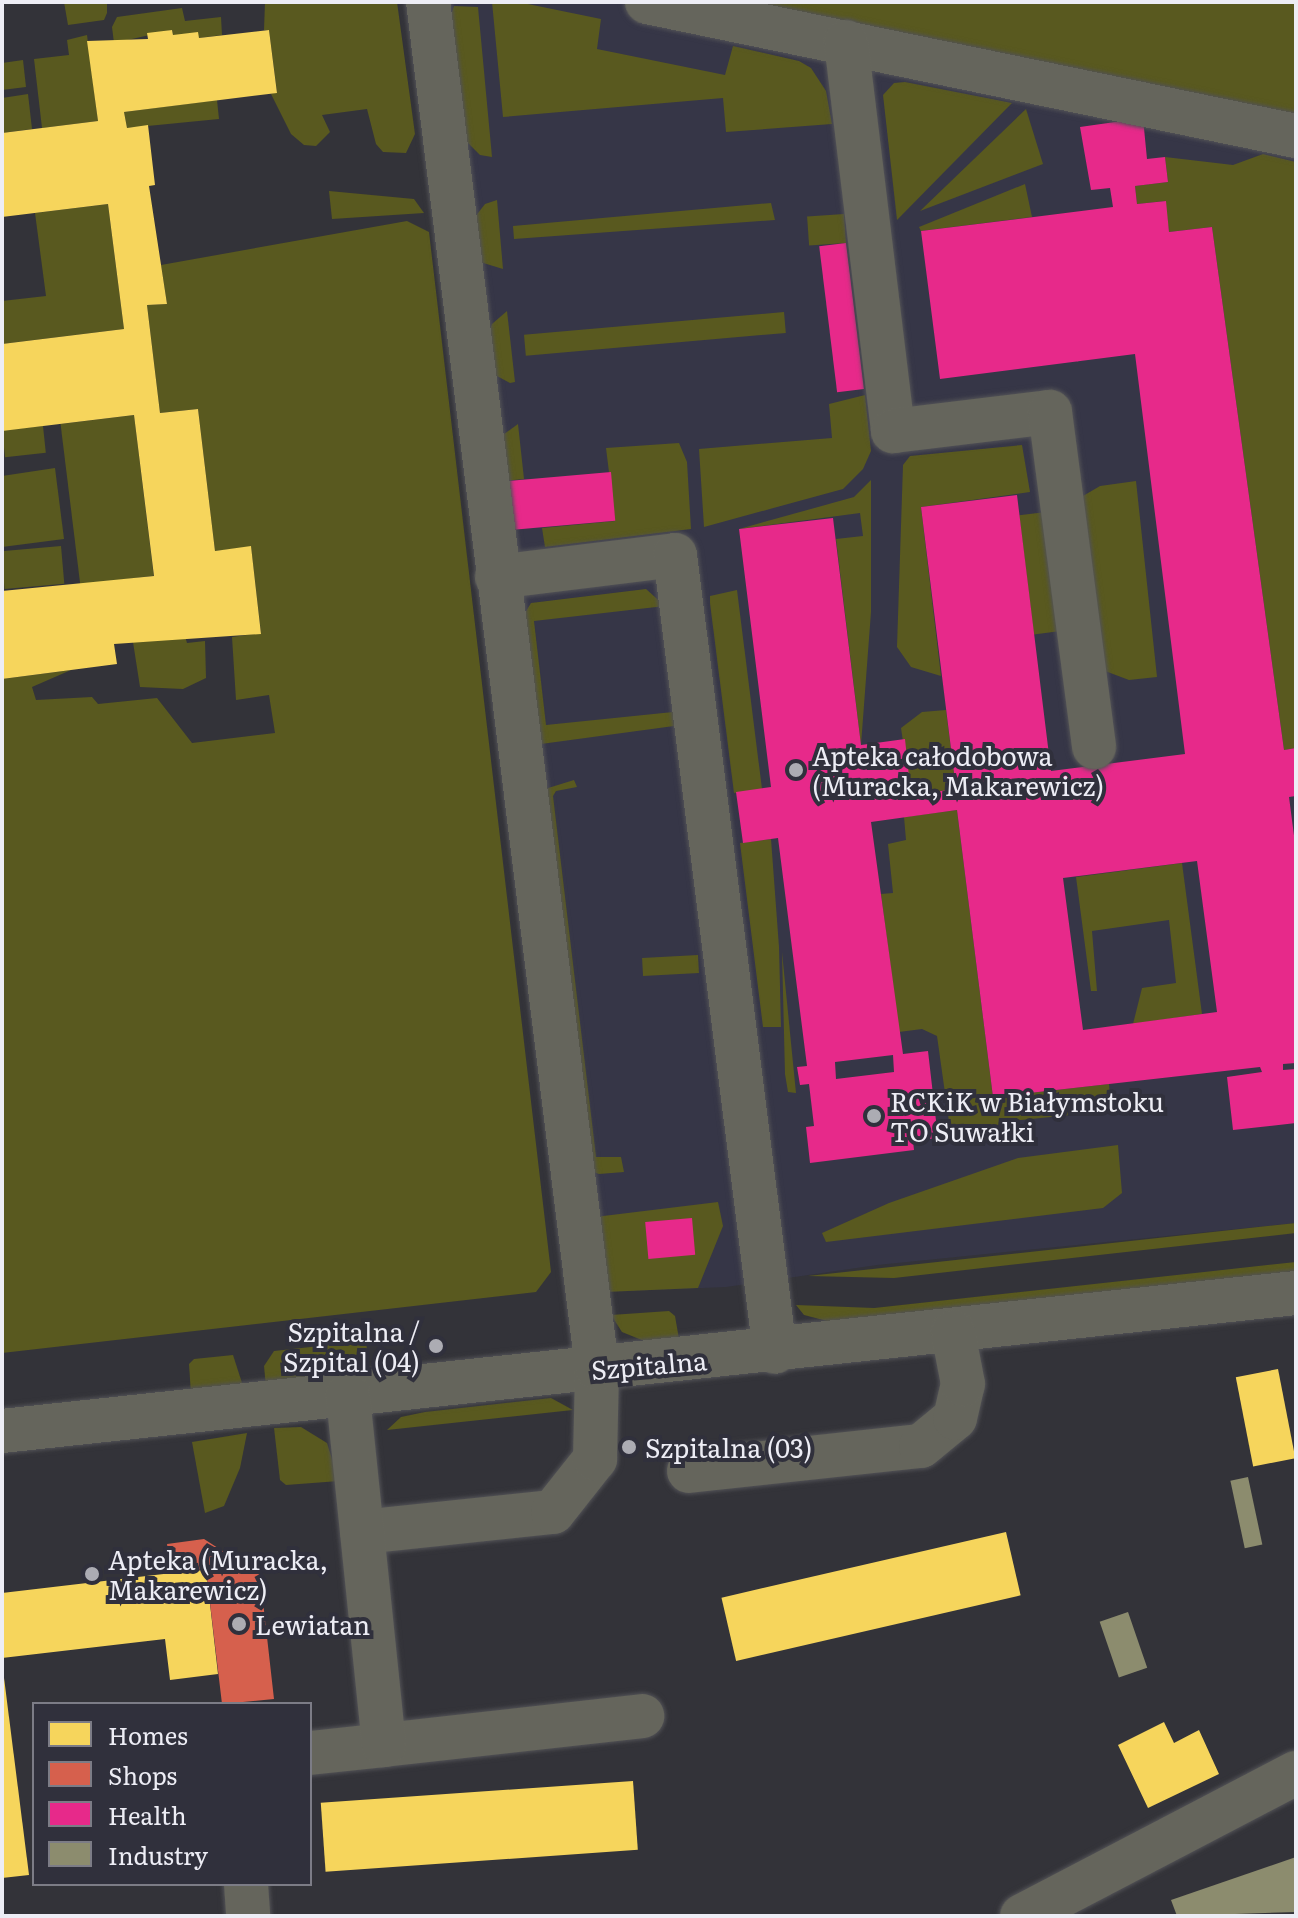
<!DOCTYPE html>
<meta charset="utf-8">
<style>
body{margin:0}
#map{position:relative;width:1298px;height:1918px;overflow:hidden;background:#333339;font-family:Literata,serif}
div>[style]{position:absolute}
.built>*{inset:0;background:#363647}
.green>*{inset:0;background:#59591f;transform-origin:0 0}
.homes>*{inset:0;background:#f6d55c;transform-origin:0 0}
.shops>*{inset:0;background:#d6604d}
.health>*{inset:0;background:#e7298a;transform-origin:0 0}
.industry>*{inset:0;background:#8c8c6e;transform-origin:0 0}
.roads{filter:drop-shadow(0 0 2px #525256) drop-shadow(0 0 2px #525256)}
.minor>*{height:44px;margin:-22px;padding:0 22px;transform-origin:22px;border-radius:22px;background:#65655c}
.dots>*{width:22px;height:22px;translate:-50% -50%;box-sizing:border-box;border:4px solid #30303c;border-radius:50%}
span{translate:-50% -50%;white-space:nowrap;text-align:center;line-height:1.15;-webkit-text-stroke:8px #30303c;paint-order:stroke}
.poi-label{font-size:26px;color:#ededf5}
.left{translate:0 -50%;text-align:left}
.right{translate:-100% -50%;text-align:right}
.street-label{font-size:26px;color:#ededf5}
.frame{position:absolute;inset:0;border:4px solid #ededf5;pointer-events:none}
.legend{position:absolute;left:32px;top:1702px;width:280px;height:184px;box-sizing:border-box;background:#30303c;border:2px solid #7c7c86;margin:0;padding:10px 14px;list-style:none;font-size:24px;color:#ededf5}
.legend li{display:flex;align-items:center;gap:16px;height:40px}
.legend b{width:40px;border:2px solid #7c7c86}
</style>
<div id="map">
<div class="built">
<div style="clip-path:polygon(440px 2px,1081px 2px,1296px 49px,1296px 1223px,877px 1265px,726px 1287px,605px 1292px)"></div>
</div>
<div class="green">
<div style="clip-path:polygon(64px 2px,107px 2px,107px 13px,104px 20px,68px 25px)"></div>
<div style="clip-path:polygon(265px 2px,397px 2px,415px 134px,406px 153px,383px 152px,376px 144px,367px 109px,322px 115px,330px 132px,316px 146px,304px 145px,291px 134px,271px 94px,277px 92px,269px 30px,264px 30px)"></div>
<div style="clip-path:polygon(492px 2px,518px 2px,601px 19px,597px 49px,725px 75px,733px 46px,799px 61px,811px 68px,826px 91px,832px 124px,726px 132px,723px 98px,503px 117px)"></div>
<div style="clip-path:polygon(744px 2px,1296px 2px,1296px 118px)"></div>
<div style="clip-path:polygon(454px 6px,478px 7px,492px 157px,480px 155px,464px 139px,449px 21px)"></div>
<div style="clip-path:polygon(182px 8px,185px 21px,221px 17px,222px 35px,199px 38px,173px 35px,172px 30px,114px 43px,112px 27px,117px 17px)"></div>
<div style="clip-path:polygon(87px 35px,98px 121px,42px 128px,34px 59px,69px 55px,67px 40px)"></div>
<div style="clip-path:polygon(23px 60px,26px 87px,2px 90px,2px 63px)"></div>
<div style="clip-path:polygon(905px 82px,1012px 103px,897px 220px,883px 95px,894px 83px)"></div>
<div style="clip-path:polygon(28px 94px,32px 129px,2px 133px,2px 98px)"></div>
<div style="clip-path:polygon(217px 100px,219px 119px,127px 128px,124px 112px)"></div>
<div style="clip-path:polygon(1026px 109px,1043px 164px,920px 211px)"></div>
<div style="clip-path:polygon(1263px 154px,1296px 162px,1296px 748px,1284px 750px,1212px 227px,1169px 232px,1165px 201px,1137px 204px,1135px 186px,1168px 182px,1165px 157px,1233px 165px)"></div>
<div style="clip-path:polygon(1025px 184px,1032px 217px,921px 231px,919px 227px)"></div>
<div style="clip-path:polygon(329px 191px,414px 199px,424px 213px,332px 219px)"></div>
<div style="clip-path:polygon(497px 200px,503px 269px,480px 262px,475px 217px,485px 204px)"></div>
<div style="clip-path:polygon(771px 203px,775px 220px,514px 239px,513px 226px)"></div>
<div style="clip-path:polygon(108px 204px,124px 329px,2px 344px,2px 301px,46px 296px,35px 213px)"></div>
<div style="left:844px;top:214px;width:29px;height:37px;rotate:86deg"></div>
<div style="clip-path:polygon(407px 221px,429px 232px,551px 1272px,536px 1292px,2px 1353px,2px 679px,71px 670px,32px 687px,36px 700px,92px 697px,98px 704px,157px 698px,192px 743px,275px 733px,269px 695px,236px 700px,232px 637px,261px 633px,251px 547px,215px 551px,198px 409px,160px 413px,147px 305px,167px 304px,161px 265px)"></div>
<div style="clip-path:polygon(507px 311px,515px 382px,510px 383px,495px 375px,487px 336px,492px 324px)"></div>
<div style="left:784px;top:312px;width:21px;height:261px;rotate:85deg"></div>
<div style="clip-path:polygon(865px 395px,871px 451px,863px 469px,843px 489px,704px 527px,699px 449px,832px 438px,829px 404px)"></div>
<div style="left:134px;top:415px;width:162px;height:74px;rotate:83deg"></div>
<div style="clip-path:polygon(518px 424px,524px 479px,502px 481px,500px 437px)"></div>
<div style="left:43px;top:426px;width:27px;height:41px;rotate:84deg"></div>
<div style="clip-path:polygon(679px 443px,687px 462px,691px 529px,545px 547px,542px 528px,615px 521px,606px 448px)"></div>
<div style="clip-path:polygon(1022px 445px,1030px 492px,921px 507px,941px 676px,911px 667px,897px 647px,903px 465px,910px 456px)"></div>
<div style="clip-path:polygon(55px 468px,64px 539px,2px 547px,2px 476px)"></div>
<div style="clip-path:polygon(871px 480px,871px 612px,861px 745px,836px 539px,863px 536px,860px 513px,739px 529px,854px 497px)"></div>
<div style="clip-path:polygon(1136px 481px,1157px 677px,1129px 680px,1105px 671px,1083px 496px,1100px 486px)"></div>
<div style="left:1046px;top:512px;width:120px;height:27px;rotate:83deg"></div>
<div style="left:61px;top:546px;width:38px;height:60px;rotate:85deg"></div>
<div style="clip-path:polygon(646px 589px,665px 606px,534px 621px,546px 725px,673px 712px,674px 726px,541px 744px,525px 613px,531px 603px)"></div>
<div style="clip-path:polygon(737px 590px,762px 789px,734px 793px,710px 603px,710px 596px)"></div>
<div style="clip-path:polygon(185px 636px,187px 643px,205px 641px,206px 678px,183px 689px,140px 687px,133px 642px)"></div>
<div style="clip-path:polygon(946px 710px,956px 789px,911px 795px,901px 728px,922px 712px)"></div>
<div style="clip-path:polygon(574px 780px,577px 787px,556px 791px,553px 796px,596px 1157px,621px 1157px,624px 1172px,599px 1174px,591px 1171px,545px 789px)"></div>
<div style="clip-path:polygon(957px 810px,993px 1097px,1109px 1084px,1111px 1111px,1012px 1121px,952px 1143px,937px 1036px,922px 1029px,899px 1032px,881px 894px,893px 893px,888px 844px,906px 840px,904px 817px)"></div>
<div style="clip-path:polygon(771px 839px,779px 947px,781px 1027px,763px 1027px,740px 843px)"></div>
<div style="clip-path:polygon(1182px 863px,1202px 1014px,1133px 1024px,1142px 988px,1176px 983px,1169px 920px,1092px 931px,1097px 991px,1091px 991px,1076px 877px)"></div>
<div style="clip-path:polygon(782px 952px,796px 1093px,788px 1092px,785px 1074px)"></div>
<div style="left:698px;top:955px;width:18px;height:56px;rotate:87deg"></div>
<div style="clip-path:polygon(1118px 1145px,1122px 1193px,1103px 1208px,826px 1242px,822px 1233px,889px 1203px,1018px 1158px)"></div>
<div style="clip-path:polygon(718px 1202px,723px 1226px,698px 1288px,605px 1292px,595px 1217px)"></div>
<div style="clip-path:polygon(1296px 1223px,1296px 1233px,894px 1278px,808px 1276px)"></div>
<div style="clip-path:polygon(1296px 1262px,1296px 1271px,831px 1322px,804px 1315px,796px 1305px,874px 1308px)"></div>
<div style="clip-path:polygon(669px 1311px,675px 1316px,679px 1339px,649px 1343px,622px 1332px,611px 1315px)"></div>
<div style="clip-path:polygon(366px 1341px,368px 1358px,303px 1382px,266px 1387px,264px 1366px,274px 1351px)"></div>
<div style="clip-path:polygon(233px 1355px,243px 1386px,191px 1394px,189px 1364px,194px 1359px)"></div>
<div style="clip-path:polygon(551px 1398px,573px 1410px,387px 1430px,401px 1417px,425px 1412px)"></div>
<div style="clip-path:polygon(301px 1427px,327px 1443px,339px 1481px,286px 1485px,280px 1480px,274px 1428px)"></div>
<div style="clip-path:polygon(247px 1433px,240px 1468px,224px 1506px,205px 1513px,192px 1442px)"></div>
</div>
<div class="homes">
<div style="clip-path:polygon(172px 30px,173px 35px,198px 32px,199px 38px,269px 30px,277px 93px,124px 112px,127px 128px,148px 125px,155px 185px,149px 186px,167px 304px,147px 305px,160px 413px,198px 409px,215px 551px,251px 546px,261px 634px,114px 644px,117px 664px,2px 679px,2px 591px,154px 576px,134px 415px,2px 431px,2px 344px,124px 329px,108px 204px,2px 217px,2px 133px,98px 121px,87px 41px,148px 39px,147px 33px)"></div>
<div style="left:1278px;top:1369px;width:91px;height:43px;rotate:79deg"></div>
<div style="left:1006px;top:1532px;width:65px;height:292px;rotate:77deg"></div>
<div style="clip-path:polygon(206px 1569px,218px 1674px,170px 1680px,165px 1639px,2px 1658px,2px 1593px)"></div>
<div style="clip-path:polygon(2px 1662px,29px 1875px,2px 1878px)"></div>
<div style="clip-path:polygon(1164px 1722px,1174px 1743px,1199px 1730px,1219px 1774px,1148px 1808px,1118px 1745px)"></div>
<div style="left:633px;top:1781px;width:69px;height:313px;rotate:86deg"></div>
</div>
<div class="shops">
<div style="clip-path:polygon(204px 1539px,260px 1575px,274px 1699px,222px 1704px,206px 1569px,171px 1573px,167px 1544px)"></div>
</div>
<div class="health">
<div style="clip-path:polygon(evenodd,1143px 118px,1147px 159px,1165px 157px,1168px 182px,1135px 186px,1137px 204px,1166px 201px,1169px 232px,1212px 227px,1284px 750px,1296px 748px,1296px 796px,1289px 797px,1296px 851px,1296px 1063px,1283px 1064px,1283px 1070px,1296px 1069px,1296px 1123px,1233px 1130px,1227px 1077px,1262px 1072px,1260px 1067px,993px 1097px,957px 810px,871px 822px,903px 1054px,928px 1051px,938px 1138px,913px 1141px,914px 1150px,810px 1163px,806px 1127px,814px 1126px,809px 1084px,800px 1085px,797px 1067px,807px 1066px,778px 838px,743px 843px,736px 792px,771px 787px,739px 529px,833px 518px,861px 745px,905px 739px,911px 795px,956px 789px,921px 507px,1017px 495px,1051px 771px,1185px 754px,1135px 354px,940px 379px,921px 231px,1113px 207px,1110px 188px,1091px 190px,1080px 127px,1143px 118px,1197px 861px,1217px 1012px,1083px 1030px,1063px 878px,1197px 861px,1143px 118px,893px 1055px,894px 1072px,836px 1079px,835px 1062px,893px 1055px)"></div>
<div style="left:846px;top:243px;width:147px;height:27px;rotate:83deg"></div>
<div style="left:611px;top:472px;width:49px;height:109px;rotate:85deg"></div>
<div style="left:692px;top:1218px;width:37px;height:47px;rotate:85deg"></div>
</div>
<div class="industry">
<div style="left:1248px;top:1477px;width:69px;height:18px;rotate:78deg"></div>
<div style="left:1128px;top:1612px;width:59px;height:30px;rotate:71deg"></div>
<div style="clip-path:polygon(1296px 1857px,1296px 1912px,1177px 1916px,1171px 1900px)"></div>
</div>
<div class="roads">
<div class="minor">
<div style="left:647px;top:2px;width:663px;rotate:11.67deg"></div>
<div style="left:846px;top:42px;width:392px;rotate:83.1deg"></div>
<div style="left:893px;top:431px;width:158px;rotate:-6.9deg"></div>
<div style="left:1050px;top:412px;width:338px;rotate:82.5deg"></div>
<div style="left:497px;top:577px;width:179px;rotate:-7deg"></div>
<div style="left:675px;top:555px;width:803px;rotate:82.85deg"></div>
<div style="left:2px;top:1431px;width:1301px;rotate:-6.09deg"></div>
<div style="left:689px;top:1471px;width:233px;rotate:-6.2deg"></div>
<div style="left:921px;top:1446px;width:44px;rotate:-39.5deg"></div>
<div style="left:955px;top:1418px;width:35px;rotate:-77deg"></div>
<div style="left:963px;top:1384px;width:53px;rotate:-100.9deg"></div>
<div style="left:362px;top:1532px;width:192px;rotate:-6deg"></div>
<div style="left:553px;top:1512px;width:68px;rotate:-51.6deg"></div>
<div style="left:595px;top:1459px;width:91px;rotate:-88.7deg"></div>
<div style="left:597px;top:1368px;width:1376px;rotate:-97.05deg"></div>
<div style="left:384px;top:1745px;width:260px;rotate:-6.4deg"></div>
<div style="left:310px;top:1753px;width:74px;rotate:-6.2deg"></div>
<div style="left:384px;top:1745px;width:352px;rotate:-95.9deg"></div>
<div style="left:246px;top:1884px;width:32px;rotate:86deg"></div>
<div style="left:1022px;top:1916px;width:309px;rotate:-27.6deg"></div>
</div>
</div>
<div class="dots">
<div style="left:796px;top:770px;background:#acacb3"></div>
<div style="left:874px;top:1116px;background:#acacb3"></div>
<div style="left:436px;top:1346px;background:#acacb3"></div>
<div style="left:629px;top:1447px;background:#acacb3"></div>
<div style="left:92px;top:1574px;background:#acacb3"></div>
<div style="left:239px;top:1624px;background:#acacb3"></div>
</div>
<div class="poi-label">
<span class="left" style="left:812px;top:770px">Apteka całodobowa<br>(Muracka, Makarewicz)</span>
<span class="left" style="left:890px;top:1116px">RCKiK w Białymstoku<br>TO Suwałki</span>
<span class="right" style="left:420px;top:1346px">Szpitalna /<br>Szpital (04)</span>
<span class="left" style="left:645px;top:1447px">Szpitalna (03)</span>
<span class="left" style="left:108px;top:1574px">Apteka (Muracka,<br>Makarewicz)</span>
<span class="left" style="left:255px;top:1624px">Lewiatan</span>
</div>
<div class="street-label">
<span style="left:649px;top:1364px;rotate:-5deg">Szpitalna</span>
</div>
<div class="frame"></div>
<ul class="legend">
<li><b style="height:22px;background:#f6d55c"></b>Homes</li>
<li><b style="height:22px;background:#d6604d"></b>Shops</li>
<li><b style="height:22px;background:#e7298a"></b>Health</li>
<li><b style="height:22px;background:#8c8c6e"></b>Industry</li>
</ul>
</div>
